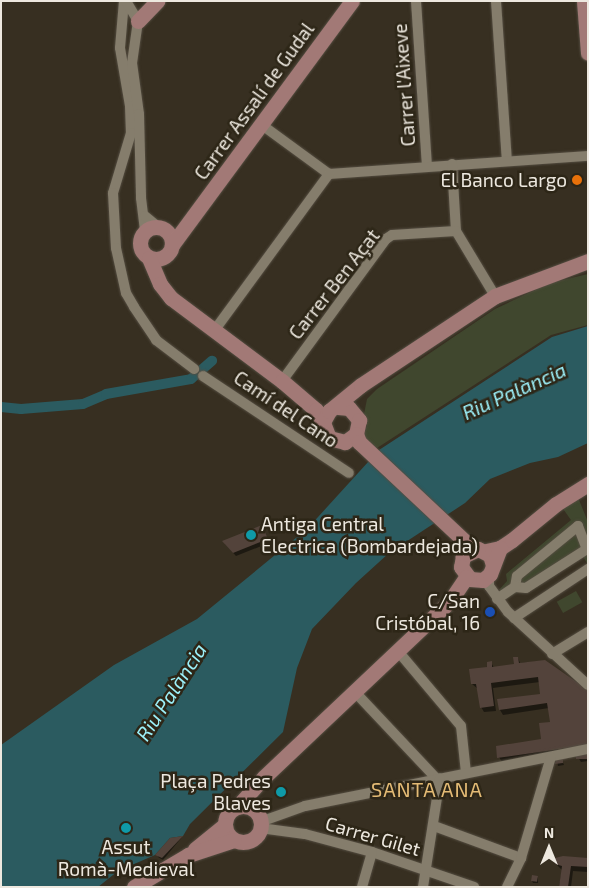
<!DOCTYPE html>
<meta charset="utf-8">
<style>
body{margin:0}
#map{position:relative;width:589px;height:888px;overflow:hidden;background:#372f21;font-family:"Exo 2",sans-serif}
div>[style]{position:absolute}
.green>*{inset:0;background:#40472e;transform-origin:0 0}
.water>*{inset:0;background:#2b5b60}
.shadow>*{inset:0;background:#0007}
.canal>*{height:10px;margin:-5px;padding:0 5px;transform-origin:5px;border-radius:5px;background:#2b5b60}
.building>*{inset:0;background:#53433b;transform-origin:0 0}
.roads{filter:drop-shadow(0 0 1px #544d41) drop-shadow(0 0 1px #544d41)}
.street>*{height:10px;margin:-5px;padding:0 5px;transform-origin:5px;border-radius:5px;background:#857d6c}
.secondary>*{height:15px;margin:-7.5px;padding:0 7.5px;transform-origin:7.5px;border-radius:7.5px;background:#a27976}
.secondary>.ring{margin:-7.5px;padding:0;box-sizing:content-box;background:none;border:15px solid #a27976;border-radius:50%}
.dots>*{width:14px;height:14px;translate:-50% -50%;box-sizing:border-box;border:2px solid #2d2617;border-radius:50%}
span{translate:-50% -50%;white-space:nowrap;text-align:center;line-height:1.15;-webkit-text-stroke:5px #2d2617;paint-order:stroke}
.street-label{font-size:19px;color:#ede8df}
.poi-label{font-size:19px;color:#ede8df}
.right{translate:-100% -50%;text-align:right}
.left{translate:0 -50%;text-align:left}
.water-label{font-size:20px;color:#9cf0f9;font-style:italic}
.neighbourhood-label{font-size:20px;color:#e4bb75;letter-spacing:1px}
.frame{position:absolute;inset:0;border:2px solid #ede8df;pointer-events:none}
.north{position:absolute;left:524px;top:823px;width:50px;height:50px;-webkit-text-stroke:4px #2d2617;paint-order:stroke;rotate:0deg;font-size:14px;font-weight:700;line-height:20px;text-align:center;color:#ede8df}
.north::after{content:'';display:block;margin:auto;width:18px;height:22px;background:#ede8df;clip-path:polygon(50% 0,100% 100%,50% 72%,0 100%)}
</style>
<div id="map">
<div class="green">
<div style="clip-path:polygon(588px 274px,588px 325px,551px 335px,377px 448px,363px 438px,367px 425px,364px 414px,367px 399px,377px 389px,495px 309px,550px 283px)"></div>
<div style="clip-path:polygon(577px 495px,588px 522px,588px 565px,581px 553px,508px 598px,499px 590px,507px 581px,506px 574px,571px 520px,561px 506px)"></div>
<div style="left:576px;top:591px;width:13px;height:22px;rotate:61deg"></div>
</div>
<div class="water">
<div style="clip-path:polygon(588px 326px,588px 443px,558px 457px,530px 463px,490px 479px,465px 503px,389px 553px,356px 583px,312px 629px,297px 668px,283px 732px,190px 824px,183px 836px,170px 838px,155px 855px,118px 871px,98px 887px,1px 887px,1px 745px,114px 665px,197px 619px,308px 528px,379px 450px,552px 337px)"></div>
</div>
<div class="shadow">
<div style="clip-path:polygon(264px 530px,269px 543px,236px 556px,225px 544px)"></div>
<div style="clip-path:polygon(518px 658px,520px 663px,545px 661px,588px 750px,502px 762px,499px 757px,543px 741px,551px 723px,549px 708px,503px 715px,500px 710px,498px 700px,542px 695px,540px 682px,493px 688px,496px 711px,484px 712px,481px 707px,478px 689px,472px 684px,491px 662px,494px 668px,515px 665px)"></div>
<div style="clip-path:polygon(588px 755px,588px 761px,581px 762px,578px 757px)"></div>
<div style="clip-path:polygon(557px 760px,562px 760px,564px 765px,558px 766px)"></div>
<div style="clip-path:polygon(182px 837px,163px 860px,158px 857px,171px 840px)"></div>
<div style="clip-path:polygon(588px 860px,588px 872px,573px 871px,571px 887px,559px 887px,562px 870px,556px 864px)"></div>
<div style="clip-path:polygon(538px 877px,538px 883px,533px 883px,532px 881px)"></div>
</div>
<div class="canal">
<div style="left:1px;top:407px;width:20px;rotate:6deg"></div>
<div style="left:21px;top:409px;width:62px;rotate:-4.6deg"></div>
<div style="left:83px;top:404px;width:25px;rotate:-23deg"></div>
<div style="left:106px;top:394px;width:86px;rotate:-10deg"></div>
<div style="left:191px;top:379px;width:28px;rotate:-41deg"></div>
</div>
<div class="building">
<div style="clip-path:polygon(262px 525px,268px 539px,233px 553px,222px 541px)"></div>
<div style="clip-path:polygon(513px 657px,518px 657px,519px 663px,545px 660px,588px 690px,588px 745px,497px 758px,496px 746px,541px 739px,539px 723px,550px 722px,547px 703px,499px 710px,497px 699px,540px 694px,538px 677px,491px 683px,494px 706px,480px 708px,476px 684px,471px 684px,469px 669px,487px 667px,487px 662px,492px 661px,492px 667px,514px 664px)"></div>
<div style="left:588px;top:754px;width:5px;height:12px;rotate:90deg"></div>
<div style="clip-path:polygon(570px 757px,563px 760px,563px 763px,555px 764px,556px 759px)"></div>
<div style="clip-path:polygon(183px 836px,162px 858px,155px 855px,170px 838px)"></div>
<div style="clip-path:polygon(563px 856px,588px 858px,588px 867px,571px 866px,568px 887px,559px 887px,562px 866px,555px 864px,555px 858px)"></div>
<div style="left:532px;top:875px;width:6px;height:6px;rotate:9deg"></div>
</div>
<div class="roads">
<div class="street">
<div style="left:124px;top:1px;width:47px;rotate:94.9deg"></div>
<div style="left:120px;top:48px;width:59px;rotate:80.2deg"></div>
<div style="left:130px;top:106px;width:27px;rotate:88deg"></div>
<div style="left:131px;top:133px;width:63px;rotate:106.7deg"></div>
<div style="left:113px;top:193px;width:55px;rotate:86.9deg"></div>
<div style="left:116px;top:248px;width:46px;rotate:77.5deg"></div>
<div style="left:126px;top:293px;width:16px;rotate:60deg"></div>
<div style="left:134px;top:307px;width:40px;rotate:56deg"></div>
<div style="left:156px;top:340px;width:48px;rotate:37.3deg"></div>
<div style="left:126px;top:1px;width:23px;rotate:59deg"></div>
<div style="left:138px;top:21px;width:42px;rotate:98.1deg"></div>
<div style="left:132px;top:63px;width:51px;rotate:82.2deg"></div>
<div style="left:139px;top:114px;width:84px;rotate:88.6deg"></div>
<div style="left:141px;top:198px;width:33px;rotate:83deg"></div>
<div style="left:416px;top:1px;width:165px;rotate:86.2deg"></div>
<div style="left:496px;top:1px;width:160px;rotate:86.1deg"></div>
<div style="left:262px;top:125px;width:83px;rotate:36.2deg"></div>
<div style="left:329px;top:174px;width:260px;rotate:-4deg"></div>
<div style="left:452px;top:164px;width:67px;rotate:86.6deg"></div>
<div style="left:456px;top:231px;width:76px;rotate:59deg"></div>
<div style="left:145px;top:216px;width:17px;rotate:40deg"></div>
<div style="left:214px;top:331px;width:195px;rotate:-53.8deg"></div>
<div style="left:203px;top:376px;width:175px;rotate:33.6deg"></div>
<div style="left:282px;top:381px;width:176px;rotate:-53.8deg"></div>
<div style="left:386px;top:239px;width:7px;rotate:-34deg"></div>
<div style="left:392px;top:235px;width:64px;rotate:-3.6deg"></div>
<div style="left:578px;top:526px;width:25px;rotate:69deg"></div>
<div style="left:587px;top:549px;width:72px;rotate:147.4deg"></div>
<div style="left:526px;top:588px;width:11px;rotate:-175deg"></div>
<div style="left:515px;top:587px;width:11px;rotate:-80deg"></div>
<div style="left:517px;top:576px;width:79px;rotate:-39.3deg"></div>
<div style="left:489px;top:575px;width:11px;rotate:90deg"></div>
<div style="left:489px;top:586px;width:32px;rotate:54deg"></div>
<div style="left:508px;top:612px;width:108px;rotate:42.4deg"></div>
<div style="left:497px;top:599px;width:22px;rotate:-34deg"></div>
<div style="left:514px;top:618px;width:89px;rotate:-33.5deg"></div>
<div style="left:397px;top:650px;width:99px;rotate:49.9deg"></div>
<div style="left:461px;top:726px;width:47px;rotate:83.9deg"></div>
<div style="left:552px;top:654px;width:42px;rotate:-31.4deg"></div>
<div style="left:354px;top:691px;width:120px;rotate:46.7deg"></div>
<div style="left:260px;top:822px;width:48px;rotate:-19.6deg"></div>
<div style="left:305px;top:806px;width:289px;rotate:-11.4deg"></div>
<div style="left:434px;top:826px;width:93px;rotate:20.2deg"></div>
<div style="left:260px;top:828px;width:45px;rotate:7.6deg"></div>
<div style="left:305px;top:834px;width:69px;rotate:15deg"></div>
<div style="left:372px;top:852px;width:108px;rotate:18.9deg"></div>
<div style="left:362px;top:887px;width:36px;rotate:-74deg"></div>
<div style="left:423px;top:887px;width:110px;rotate:-81.1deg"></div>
<div style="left:507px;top:887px;width:32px;rotate:-64deg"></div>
<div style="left:521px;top:858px;width:105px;rotate:-73.5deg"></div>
</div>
<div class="secondary">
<div style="left:584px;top:1px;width:52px;rotate:85.6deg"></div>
<div style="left:138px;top:21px;width:28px;rotate:-46deg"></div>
<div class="ring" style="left:140px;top:227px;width:17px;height:17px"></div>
<div style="left:172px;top:245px;width:303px;rotate:-53.6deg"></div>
<div style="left:149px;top:258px;width:28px;rotate:67deg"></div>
<div style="left:160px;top:284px;width:18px;rotate:52deg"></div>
<div style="left:171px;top:298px;width:139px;rotate:36.8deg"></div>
<div style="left:282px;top:381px;width:45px;rotate:40.5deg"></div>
<div style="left:316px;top:410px;width:14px;rotate:60deg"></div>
<div style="left:338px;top:407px;width:11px;rotate:5deg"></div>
<div style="left:349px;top:408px;width:16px;rotate:50deg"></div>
<div style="left:359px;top:420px;width:14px;rotate:102deg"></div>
<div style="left:356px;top:434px;width:14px;rotate:144deg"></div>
<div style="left:345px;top:442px;width:16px;rotate:-166deg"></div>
<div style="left:329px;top:438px;width:17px;rotate:-111deg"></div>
<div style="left:323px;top:422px;width:13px;rotate:-61deg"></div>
<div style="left:329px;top:411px;width:41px;rotate:-39.1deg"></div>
<div style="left:361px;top:385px;width:161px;rotate:-33.6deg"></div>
<div style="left:495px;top:296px;width:99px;rotate:-20.6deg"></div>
<div style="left:356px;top:434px;width:9px;rotate:69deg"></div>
<div style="left:359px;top:442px;width:156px;rotate:43.2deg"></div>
<div style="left:486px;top:551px;width:14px;rotate:-12deg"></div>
<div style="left:500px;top:548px;width:14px;rotate:-34deg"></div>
<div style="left:512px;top:540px;width:57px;rotate:-39.3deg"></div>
<div style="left:556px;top:504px;width:38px;rotate:-32deg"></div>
<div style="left:493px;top:565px;width:10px;rotate:-107deg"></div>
<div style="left:490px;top:555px;width:13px;rotate:-153deg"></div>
<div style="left:478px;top:549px;width:17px;rotate:155deg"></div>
<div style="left:463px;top:556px;width:11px;rotate:100deg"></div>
<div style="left:461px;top:567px;width:15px;rotate:53deg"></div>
<div style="left:470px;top:579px;width:13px;rotate:4deg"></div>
<div style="left:483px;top:580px;width:9px;rotate:-41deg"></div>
<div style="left:490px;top:574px;width:28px;rotate:-69deg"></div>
<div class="ring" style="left:225px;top:806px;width:21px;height:21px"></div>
<div style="left:237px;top:807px;width:40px;rotate:-48deg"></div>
<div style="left:264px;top:777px;width:256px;rotate:-43.4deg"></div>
<div style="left:450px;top:601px;width:29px;rotate:-56deg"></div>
<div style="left:195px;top:849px;width:38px;rotate:-39deg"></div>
<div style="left:134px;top:887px;width:63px;rotate:-30.7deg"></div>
<div style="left:188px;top:855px;width:48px;rotate:-18.1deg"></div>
</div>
</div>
<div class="dots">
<div style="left:577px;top:180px;background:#e8710a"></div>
<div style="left:251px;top:535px;background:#0f9aa8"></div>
<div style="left:490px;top:612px;background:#1a4fb4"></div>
<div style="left:281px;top:792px;background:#0f9aa8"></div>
<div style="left:126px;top:828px;background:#0f9aa8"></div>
</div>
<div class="street-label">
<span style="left:404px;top:85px;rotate:-94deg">Carrer l'Aixeve</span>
<span style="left:254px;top:101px;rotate:-54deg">Carrer Assalí de Gudal</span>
<span style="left:334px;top:284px;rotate:-52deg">Carrer Ben Açat</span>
<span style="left:286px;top:409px;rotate:34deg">Camí del Cano</span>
<span style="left:373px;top:836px;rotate:16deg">Carrer Gilet</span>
</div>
<div class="poi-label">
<span class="right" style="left:567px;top:180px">El Banco Largo</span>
<span class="left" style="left:261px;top:535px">Antiga Central<br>Electrica (Bombardejada)</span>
<span class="right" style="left:480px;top:612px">C/San<br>Cristóbal, 16</span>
<span class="right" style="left:271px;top:792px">Plaça Pedres<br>Blaves</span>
<span style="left:126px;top:858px">Assut<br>Romà-Medieval</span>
</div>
<div class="water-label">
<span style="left:514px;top:391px;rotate:-24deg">Riu Palància</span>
<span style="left:171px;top:692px;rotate:-57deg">Riu Palància</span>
</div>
<div class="neighbourhood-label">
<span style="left:427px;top:789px">SANTA ANA</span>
</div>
<div class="frame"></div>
<div class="north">N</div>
</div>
